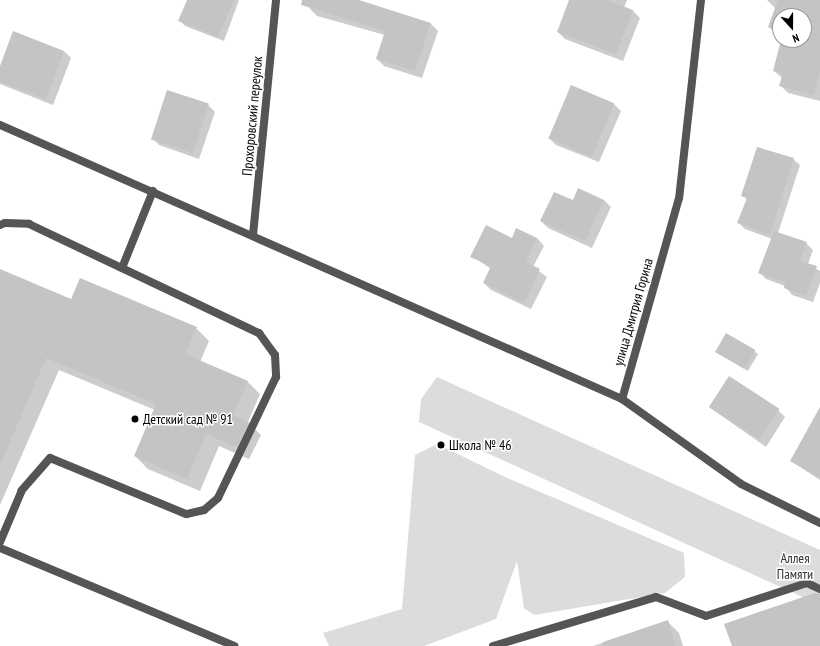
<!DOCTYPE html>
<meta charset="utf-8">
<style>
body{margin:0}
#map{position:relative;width:820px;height:646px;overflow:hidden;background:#fff;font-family:"PT Sans Narrow",sans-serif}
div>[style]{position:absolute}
.green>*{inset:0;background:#dcdcdc}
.shadow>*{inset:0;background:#0003}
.building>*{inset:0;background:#c4c4c4;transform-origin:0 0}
.lane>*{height:8px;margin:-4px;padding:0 4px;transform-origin:4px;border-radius:4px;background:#555}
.street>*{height:8px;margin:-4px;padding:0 4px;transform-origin:4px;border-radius:4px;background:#555}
.dots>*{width:11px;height:11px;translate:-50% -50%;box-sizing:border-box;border:2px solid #fff;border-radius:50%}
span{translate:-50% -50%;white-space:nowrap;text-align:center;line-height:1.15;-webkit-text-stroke:3px #fff;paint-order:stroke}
.street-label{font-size:14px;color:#000}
.poi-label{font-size:14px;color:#000}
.left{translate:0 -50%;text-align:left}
.park-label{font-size:14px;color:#333}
.north{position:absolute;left:772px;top:8px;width:40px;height:40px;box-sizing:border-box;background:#fff;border:1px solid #999;border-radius:50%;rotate:159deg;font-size:11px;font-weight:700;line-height:16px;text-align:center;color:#000}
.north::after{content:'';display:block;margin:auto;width:14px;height:18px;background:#000;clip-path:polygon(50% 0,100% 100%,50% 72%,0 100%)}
</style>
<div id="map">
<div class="green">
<div style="clip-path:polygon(437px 377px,820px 550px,820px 605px,419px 422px,421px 399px)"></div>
<div style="clip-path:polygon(437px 444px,505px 477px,684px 553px,685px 577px,665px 593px,534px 615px,524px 608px,517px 561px,496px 619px,424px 646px,329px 646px,323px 633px,402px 609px,415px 455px)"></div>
</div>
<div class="shadow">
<div style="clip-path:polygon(188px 0,239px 0,224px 41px,185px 26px,179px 20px)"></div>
<div style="clip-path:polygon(312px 0,356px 0,431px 24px,438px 31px,422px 78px,384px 66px,377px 59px,385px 35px,317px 16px,310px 9px)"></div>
<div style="clip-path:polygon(570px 0,627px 0,624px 8px,633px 11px,640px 18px,623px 61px,565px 39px,558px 32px)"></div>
<div style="clip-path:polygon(767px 0,820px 0,820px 101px,788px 93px,781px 86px,782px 78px,774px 71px,782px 40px,804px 40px,804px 16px,780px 16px,780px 36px,776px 34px,769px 27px,776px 9px)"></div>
<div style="clip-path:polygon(64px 51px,71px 58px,53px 105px,0 84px,0 68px)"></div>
<div style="clip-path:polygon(572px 86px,614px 104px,621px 111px,599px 162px,556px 145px,549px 138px)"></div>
<div style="clip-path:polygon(208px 105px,215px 112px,199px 159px,159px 145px,152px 138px)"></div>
<div style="clip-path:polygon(793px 159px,800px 165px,778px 233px,806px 243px,813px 250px,808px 264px,820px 271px,820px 283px,813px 302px,792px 295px,785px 286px,766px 279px,759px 272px,772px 239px,745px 229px,739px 223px,747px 200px,743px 195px)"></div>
<div style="clip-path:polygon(604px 200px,611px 207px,592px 248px,548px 228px,541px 221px,573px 201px)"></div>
<div style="clip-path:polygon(537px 238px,544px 246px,533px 267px,547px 277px,531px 309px,491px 290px,484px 283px,491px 269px,472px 256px)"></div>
<div style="clip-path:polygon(0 283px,196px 328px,209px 341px,200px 362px,247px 381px,260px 394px,248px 422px,261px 435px,249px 459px,219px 446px,200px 491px,148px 469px,135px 456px,155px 410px,59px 370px,0 505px)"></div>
<div style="clip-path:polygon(716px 351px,754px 351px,758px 354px,748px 371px)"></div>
<div style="clip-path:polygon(709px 407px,778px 410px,785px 417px,766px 447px)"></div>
<div style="clip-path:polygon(820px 439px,820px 480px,791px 461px)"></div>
<div style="clip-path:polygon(668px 622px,679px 633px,683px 646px,593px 646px)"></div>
</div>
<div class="building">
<div style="clip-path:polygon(187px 0,234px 0,218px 37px,178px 21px)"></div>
<div style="clip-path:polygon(302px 0,359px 0,431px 23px,415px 71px,376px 59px,385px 31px,301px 5px)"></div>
<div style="clip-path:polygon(569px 0,607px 0,633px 10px,616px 54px,557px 32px)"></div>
<div style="clip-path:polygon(778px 0,820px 0,820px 71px,814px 95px,779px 86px,783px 73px,773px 71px,781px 40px,804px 40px,804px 16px,780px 16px,780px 32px,768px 27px)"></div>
<div style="clip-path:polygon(13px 31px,64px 51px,46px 99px,0 82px,0 66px)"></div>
<div style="left:571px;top:85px;width:47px;height:58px;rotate:23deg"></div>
<div style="left:167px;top:90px;width:44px;height:52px;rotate:18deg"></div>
<div style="clip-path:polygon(757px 147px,794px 158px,770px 235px,737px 223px,747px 198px,741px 196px)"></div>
<div style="clip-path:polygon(578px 188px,604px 200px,585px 241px,540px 221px,554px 192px,573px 200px)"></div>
<div style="clip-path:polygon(486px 225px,512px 238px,516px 228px,537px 238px,526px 262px,540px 269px,524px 303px,483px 283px,491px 266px,470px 257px)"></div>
<div style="clip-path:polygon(774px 231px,807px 242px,800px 261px,817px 266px,806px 296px,784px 288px,785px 282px,758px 273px)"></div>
<div style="clip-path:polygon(0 269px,71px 299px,80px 278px,197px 327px,185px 354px,248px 381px,233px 415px,249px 422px,237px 447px,206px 434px,187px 479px,134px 456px,156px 404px,46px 358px,0 465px)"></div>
<div style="left:726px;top:333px;width:34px;height:22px;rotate:30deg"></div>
<div style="left:729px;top:376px;width:60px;height:37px;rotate:33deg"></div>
<div style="clip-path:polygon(820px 407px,820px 478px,790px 461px)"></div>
<div style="clip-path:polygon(815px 593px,820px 594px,820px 646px,732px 646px,724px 624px)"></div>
<div style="clip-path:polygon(668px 620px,676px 646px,603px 646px,603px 642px)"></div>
</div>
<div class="lane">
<div style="left:0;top:225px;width:5px;rotate:-22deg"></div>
<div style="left:5px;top:223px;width:24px;rotate:2deg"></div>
<div style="left:29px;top:224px;width:255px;rotate:25.4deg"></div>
<div style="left:259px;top:333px;width:27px;rotate:54deg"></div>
<div style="left:275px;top:355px;width:22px;rotate:87deg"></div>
<div style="left:276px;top:377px;width:134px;rotate:115.6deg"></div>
<div style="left:218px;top:498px;width:18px;rotate:139deg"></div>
<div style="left:204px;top:510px;width:18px;rotate:167deg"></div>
<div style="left:186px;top:514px;width:147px;rotate:-157.6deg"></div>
<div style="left:50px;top:458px;width:43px;rotate:131.2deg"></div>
<div style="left:22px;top:490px;width:56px;rotate:112.9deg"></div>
<div style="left:122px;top:268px;width:83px;rotate:-68.1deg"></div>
<div style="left:0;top:548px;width:254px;rotate:22.7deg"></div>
<div style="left:493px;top:646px;width:170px;rotate:-16.7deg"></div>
<div style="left:656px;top:597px;width:53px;rotate:20.8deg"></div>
<div style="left:706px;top:616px;width:106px;rotate:-18.1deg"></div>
<div style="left:807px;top:583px;width:14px;rotate:25deg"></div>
</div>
<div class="street">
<div style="left:701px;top:0;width:199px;rotate:96.3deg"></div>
<div style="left:679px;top:198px;width:209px;rotate:105.8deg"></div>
<div style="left:622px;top:399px;width:146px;rotate:35.5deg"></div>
<div style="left:741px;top:484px;width:88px;rotate:26.3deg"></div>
<div style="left:0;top:125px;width:680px;rotate:23.77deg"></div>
<div style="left:253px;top:235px;width:236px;rotate:-84.4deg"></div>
</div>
<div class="dots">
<div style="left:135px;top:419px;background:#000"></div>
<div style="left:441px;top:445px;background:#000"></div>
</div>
<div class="street-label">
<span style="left:252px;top:116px;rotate:-85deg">Прохоровский переулок</span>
<span style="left:633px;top:312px;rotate:-74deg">улица Дмитрия Горина</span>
</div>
<div class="poi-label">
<span class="left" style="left:143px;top:419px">Детский сад № 91</span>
<span class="left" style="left:449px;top:445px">Школа № 46</span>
</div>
<div class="park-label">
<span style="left:795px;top:566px">Аллея<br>Памяти</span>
</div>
<div class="north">N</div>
</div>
